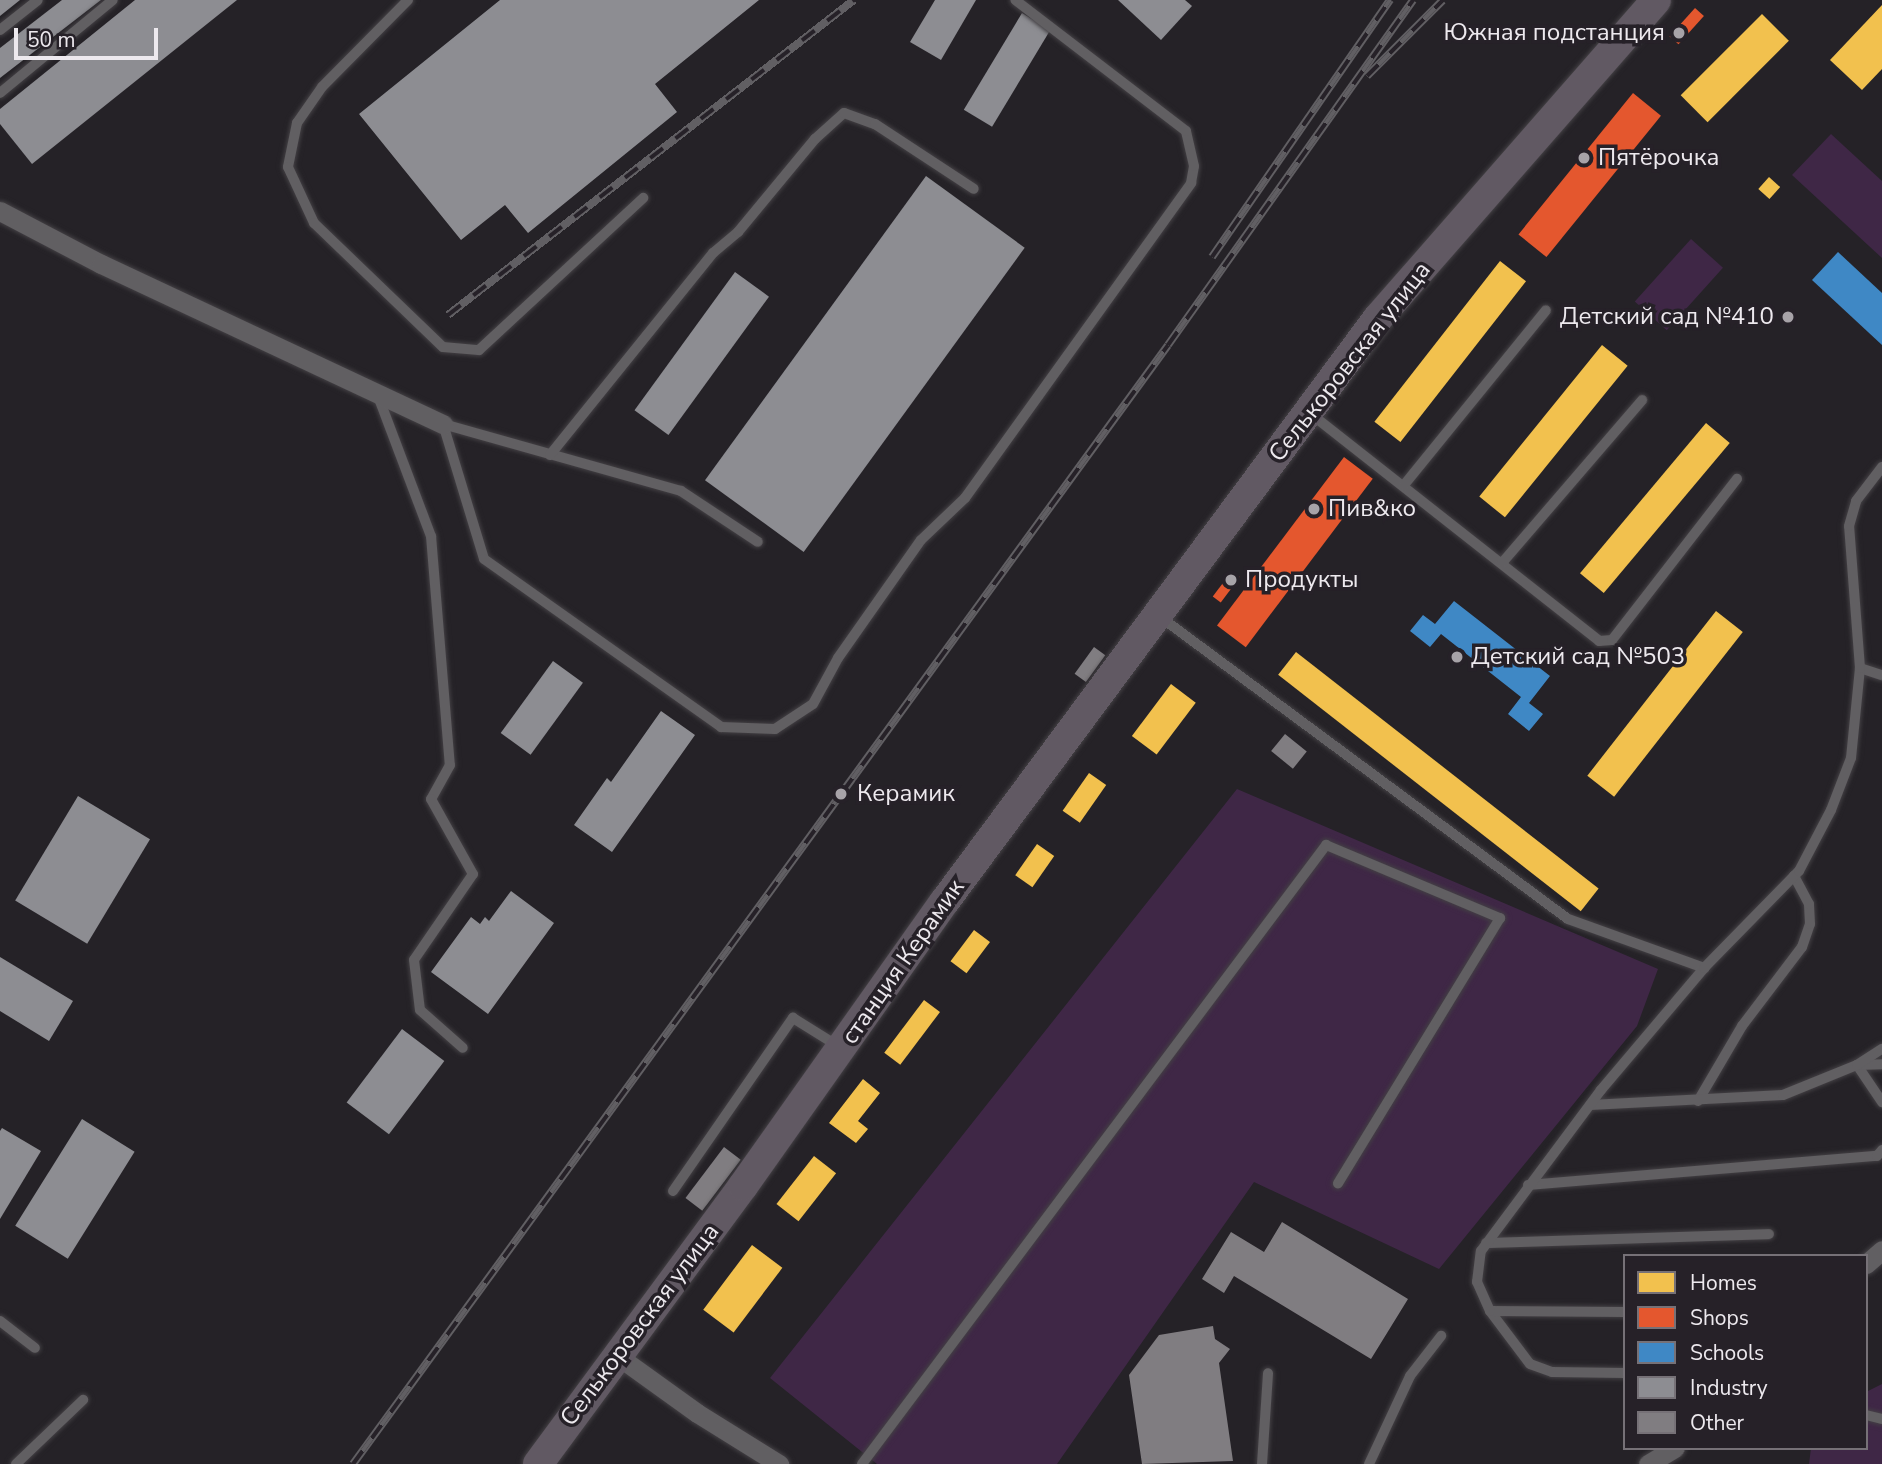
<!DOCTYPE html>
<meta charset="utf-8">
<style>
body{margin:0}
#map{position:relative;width:1882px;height:1464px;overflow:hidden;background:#252227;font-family:"Nunito Sans",sans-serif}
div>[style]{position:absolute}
.green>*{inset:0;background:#3f2746;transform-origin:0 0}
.homes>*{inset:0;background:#f2c14e;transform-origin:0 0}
.shops>*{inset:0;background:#e4572e;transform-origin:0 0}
.schools>*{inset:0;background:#3f88c5}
.industry>*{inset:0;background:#8d8d92;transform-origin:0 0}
.building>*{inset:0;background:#807d81;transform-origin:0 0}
.roads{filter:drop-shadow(0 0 2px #434044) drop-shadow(0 0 2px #434044)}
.service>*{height:10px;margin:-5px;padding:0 5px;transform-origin:5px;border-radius:5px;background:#615f62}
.minor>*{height:19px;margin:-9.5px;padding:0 9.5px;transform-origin:9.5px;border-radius:9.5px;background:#615f62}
.primary>*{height:30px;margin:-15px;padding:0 15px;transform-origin:15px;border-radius:15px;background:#615963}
.rail>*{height:8px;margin-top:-4px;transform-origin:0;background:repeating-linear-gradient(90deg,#262128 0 16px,#615f63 0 32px);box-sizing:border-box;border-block:2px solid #615f63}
.dots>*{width:19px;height:19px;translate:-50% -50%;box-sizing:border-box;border:4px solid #262128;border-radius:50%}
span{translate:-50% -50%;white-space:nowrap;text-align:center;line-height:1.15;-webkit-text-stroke:7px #262128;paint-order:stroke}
.poi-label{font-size:24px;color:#ede9ee}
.right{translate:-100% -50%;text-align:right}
.left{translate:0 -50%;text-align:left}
.street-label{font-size:24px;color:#ede9ee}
.legend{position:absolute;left:1623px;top:1254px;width:245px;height:196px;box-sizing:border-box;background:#262128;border:2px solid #767177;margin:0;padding:9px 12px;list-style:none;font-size:21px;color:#ede9ee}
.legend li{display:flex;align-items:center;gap:14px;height:35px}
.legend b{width:35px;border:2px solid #767177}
.scale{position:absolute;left:14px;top:28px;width:144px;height:32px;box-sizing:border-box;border:4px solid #ede9ee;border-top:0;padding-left:9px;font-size:21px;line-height:24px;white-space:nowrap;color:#ede9ee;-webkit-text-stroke:5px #262128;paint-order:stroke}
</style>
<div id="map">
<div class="green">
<div style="clip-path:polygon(1831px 134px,1882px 181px,1882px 258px,1792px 175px)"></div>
<div style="left:1691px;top:239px;width:43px;height:84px;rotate:42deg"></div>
<div style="clip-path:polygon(1237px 789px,1658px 969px,1637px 1026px,1439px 1269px,1254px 1182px,1057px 1464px,877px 1464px,770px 1378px)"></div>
<div style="clip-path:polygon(1882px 1384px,1882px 1464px,1809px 1464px,1811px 1448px,1866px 1448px,1866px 1392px)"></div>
</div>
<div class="homes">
<div style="clip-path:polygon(1882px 5px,1882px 69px,1862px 90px,1830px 60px)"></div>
<div style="left:1762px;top:14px;width:38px;height:115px;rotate:45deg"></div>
<div style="left:1769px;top:177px;width:15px;height:16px;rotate:42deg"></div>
<div style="left:1500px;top:261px;width:33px;height:204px;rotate:38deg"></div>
<div style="left:1602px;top:345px;width:33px;height:195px;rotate:39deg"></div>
<div style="left:1706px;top:423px;width:31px;height:196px;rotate:40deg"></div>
<div style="left:1716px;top:611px;width:34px;height:209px;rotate:38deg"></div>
<div style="left:1296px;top:652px;width:384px;height:29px;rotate:38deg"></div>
<div style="left:1171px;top:684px;width:31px;height:65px;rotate:37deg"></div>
<div style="left:1089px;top:773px;width:21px;height:46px;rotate:35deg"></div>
<div style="left:1037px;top:844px;width:21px;height:38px;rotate:35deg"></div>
<div style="left:974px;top:930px;width:20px;height:39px;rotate:37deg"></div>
<div style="left:924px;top:1000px;width:20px;height:66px;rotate:37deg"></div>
<div style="clip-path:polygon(863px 1079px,880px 1093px,858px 1121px,868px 1129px,856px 1143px,829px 1123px)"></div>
<div style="left:814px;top:1156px;width:28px;height:61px;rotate:38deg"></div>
<div style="left:752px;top:1245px;width:38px;height:81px;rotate:37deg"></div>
</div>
<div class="shops">
<div style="left:1695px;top:8px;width:12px;height:38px;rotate:42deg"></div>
<div style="left:1633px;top:93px;width:36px;height:182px;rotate:39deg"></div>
<div style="left:1344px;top:457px;width:36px;height:211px;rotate:37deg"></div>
<div style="left:1232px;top:571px;width:10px;height:32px;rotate:37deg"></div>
</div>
<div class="schools">
<div style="clip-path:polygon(1838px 252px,1882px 293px,1882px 345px,1812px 280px)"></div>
<div style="clip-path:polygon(1454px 601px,1550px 676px,1529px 703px,1543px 714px,1529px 731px,1508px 714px,1521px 697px,1441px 634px,1430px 647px,1410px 631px,1423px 615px,1435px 624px)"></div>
</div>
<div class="industry">
<div style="clip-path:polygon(0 0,20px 0,0 16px)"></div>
<div style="clip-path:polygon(62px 0,101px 0,0 78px,0 48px)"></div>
<div style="clip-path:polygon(135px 0,237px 0,32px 164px,0 124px,0 109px)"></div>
<div style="clip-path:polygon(500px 0,759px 0,655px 84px,677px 112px,528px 233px,505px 205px,461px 240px,359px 114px)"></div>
<div style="clip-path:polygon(935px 0,976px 0,941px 60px,910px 42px)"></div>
<div style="clip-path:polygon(1118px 0,1185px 0,1192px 6px,1161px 40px)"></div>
<div style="left:1022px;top:13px;width:33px;height:113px;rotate:31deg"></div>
<div style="left:926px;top:176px;width:122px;height:376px;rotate:36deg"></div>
<div style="left:735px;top:272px;width:42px;height:171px;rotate:36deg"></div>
<div style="left:553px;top:661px;width:37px;height:89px;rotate:36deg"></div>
<div style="clip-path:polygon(661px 711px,695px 735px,612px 852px,574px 825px,607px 778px,611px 782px)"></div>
<div style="left:78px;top:796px;width:84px;height:122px;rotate:31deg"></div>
<div style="clip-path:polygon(511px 891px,554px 923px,488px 1014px,431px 972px,471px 917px,480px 924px,485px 917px,489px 921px)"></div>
<div style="clip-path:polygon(0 957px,73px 1001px,49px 1041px,0 1011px)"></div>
<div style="left:402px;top:1029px;width:53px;height:92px;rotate:37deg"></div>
<div style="left:82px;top:1119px;width:62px;height:126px;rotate:32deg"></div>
<div style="clip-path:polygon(2px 1128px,41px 1151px,0 1219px,0 1131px)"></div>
</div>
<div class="building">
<div style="left:1094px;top:647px;width:14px;height:33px;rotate:36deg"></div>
<div style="left:1285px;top:734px;width:28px;height:22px;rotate:39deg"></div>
<div style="left:724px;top:1147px;width:21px;height:64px;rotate:37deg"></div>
<div style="clip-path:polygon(1282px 1222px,1408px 1299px,1371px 1359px,1234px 1276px,1224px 1293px,1202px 1279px,1231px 1232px,1264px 1252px)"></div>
<div style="clip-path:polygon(1213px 1326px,1215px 1339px,1230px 1349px,1219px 1363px,1233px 1461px,1142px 1464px,1129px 1375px,1159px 1335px)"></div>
</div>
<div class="roads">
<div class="service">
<div style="left:408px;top:0;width:122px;rotate:134.7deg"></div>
<div style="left:322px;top:87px;width:44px;rotate:124.8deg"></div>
<div style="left:297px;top:123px;width:45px;rotate:101.6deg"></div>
<div style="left:288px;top:167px;width:62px;rotate:65.1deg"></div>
<div style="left:314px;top:223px;width:179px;rotate:43.9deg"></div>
<div style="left:443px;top:347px;width:36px;rotate:5deg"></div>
<div style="left:479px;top:350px;width:224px;rotate:-42.8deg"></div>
<div style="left:0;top:30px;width:48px;rotate:-38.3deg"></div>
<div style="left:0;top:93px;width:146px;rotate:-39.5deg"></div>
<div style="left:378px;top:396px;width:150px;rotate:69.3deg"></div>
<div style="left:431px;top:536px;width:230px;rotate:85.3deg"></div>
<div style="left:450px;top:765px;width:39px;rotate:119deg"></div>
<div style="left:431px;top:799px;width:86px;rotate:60.8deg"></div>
<div style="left:473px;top:874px;width:104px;rotate:124.5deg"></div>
<div style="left:414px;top:960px;width:50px;rotate:83.2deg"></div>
<div style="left:420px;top:1010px;width:57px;rotate:41.5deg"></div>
<div style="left:1311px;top:414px;width:367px;rotate:38.2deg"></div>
<div style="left:1599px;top:641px;width:13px;rotate:-4deg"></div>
<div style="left:1612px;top:640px;width:204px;rotate:-52.2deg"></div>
<div style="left:443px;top:424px;width:141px;rotate:73.1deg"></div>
<div style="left:484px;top:559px;width:291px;rotate:35.3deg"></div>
<div style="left:721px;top:727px;width:54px;rotate:2.1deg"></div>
<div style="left:775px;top:729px;width:45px;rotate:-33.3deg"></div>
<div style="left:813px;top:704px;width:52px;rotate:-61.5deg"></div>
<div style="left:838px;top:658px;width:144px;rotate:-54.9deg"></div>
<div style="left:921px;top:540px;width:61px;rotate:-43.7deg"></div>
<div style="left:965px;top:498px;width:388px;rotate:-54.3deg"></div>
<div style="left:1191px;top:183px;width:17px;rotate:-80deg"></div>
<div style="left:1194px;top:166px;width:36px;rotate:-103deg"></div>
<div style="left:1186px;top:131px;width:215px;rotate:-142.5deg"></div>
<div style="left:443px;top:424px;width:247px;rotate:15.7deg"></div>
<div style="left:681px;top:491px;width:92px;rotate:33.5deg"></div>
<div style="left:550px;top:455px;width:260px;rotate:-51.1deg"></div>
<div style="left:713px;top:253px;width:33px;rotate:-40deg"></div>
<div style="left:738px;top:232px;width:121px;rotate:-50.4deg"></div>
<div style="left:815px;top:139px;width:39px;rotate:-42deg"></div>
<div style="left:844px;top:113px;width:33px;rotate:20deg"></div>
<div style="left:875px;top:124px;width:118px;rotate:33.3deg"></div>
<div style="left:1404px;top:485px;width:225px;rotate:-50.9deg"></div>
<div style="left:1502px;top:563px;width:215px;rotate:-49.3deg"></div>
<div style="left:1159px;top:616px;width:509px;rotate:36.53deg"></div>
<div style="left:1568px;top:919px;width:145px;rotate:19.8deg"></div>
<div style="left:1860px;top:668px;width:23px;rotate:18deg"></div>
<div style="left:1857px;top:1065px;width:45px;rotate:56deg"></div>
<div style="left:1858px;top:1065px;width:24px;rotate:-2deg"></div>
<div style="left:1698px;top:1101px;width:87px;rotate:-59.6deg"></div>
<div style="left:1742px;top:1026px;width:99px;rotate:-52.8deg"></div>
<div style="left:1802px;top:947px;width:24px;rotate:-71deg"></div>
<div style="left:1810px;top:924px;width:20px;rotate:-93deg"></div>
<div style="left:1809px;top:904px;width:32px;rotate:-118deg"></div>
<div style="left:1590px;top:1105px;width:193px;rotate:-3deg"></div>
<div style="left:1783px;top:1095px;width:80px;rotate:-22.1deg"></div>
<div style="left:1857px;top:1065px;width:30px;rotate:-33deg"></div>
<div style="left:1528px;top:1185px;width:350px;rotate:-4.8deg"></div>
<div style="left:1877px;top:1156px;width:8px;rotate:-50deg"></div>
<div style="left:673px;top:1191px;width:211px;rotate:-55.3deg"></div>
<div style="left:793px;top:1018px;width:53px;rotate:31.9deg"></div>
<div style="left:1486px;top:1243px;width:283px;rotate:-1.8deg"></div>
<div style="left:1490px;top:1311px;width:66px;rotate:53deg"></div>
<div style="left:1530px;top:1364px;width:23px;rotate:20deg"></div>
<div style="left:1552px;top:1372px;width:73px;rotate:0.8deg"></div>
<div style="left:1625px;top:1312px;width:135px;rotate:-179.6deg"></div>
<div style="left:1490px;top:1311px;width:32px;rotate:-114deg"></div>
<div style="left:1477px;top:1282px;width:31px;rotate:-83deg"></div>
<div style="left:1481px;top:1251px;width:201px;rotate:-53.3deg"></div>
<div style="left:1601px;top:1090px;width:160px;rotate:-49.8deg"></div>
<div style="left:1704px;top:968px;width:136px;rotate:-45.6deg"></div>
<div style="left:1799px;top:871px;width:69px;rotate:-62.3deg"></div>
<div style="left:1831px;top:810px;width:56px;rotate:-69deg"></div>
<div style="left:1851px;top:758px;width:90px;rotate:-84.3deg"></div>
<div style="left:1860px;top:668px;width:142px;rotate:-94.4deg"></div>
<div style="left:1849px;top:526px;width:26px;rotate:-74deg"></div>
<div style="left:1856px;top:501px;width:43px;rotate:-52.6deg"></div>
<div style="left:0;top:1321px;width:44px;rotate:37.6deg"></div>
<div style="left:1866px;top:1415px;width:16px;rotate:14deg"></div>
<div style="left:16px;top:1464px;width:93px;rotate:-43.7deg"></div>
<div style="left:862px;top:1464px;width:774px;rotate:-53.14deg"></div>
<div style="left:1326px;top:845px;width:189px;rotate:22.8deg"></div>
<div style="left:1500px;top:918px;width:311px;rotate:121.4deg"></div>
<div style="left:1262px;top:1464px;width:91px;rotate:-86.2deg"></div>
<div style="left:1369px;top:1464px;width:97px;rotate:-65deg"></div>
<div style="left:1410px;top:1376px;width:51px;rotate:-52.2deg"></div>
</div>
<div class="minor">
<div style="left:0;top:211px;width:114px;rotate:27.7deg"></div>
<div style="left:101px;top:264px;width:378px;rotate:25.1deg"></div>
<div style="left:1866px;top:1264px;width:21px;rotate:-41deg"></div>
<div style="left:615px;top:1354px;width:101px;rotate:35.7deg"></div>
<div style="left:697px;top:1413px;width:97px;rotate:31.9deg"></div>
<div style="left:1648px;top:1464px;width:31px;rotate:-31deg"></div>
</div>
<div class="primary">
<div style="left:538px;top:1464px;width:345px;rotate:-53.6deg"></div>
<div style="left:743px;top:1186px;width:349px;rotate:-54.7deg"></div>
<div style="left:945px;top:901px;width:726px;rotate:-53.4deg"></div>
<div style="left:1378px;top:318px;width:422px;rotate:-48.8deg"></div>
</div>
</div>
<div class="rail">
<div style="left:1367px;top:76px;width:107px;rotate:-45deg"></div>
<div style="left:1212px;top:257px;width:313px;rotate:-55.3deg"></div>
<div style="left:448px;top:315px;width:514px;rotate:-37.81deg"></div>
<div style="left:353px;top:1464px;width:1384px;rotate:-53.93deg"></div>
<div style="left:1168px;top:345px;width:423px;rotate:-54.6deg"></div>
</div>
<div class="dots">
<div style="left:1679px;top:33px;background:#a7a3a8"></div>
<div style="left:1584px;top:158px;background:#a7a3a8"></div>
<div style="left:1788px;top:317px;background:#a7a3a8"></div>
<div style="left:1314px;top:509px;background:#a7a3a8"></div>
<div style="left:1231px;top:580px;background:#a7a3a8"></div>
<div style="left:1457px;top:657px;background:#a7a3a8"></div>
<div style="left:841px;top:794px;background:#a7a3a8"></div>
</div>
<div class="poi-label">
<span class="right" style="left:1665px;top:33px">Южная подстанция</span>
<span class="left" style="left:1598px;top:158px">Пятёрочка</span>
<span class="right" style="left:1774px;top:317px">Детский сад №410</span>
<span class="left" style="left:1328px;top:509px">Пив&amp;ко</span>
<span class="left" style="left:1245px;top:580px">Продукты</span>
<span class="left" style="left:1471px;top:657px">Детский сад №503</span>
<span class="left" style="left:857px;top:794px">Керамик</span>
</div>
<div class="street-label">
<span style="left:1350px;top:362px;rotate:-52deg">Селькоровская улица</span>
<span style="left:903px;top:962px;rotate:-55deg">станция Керамик</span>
<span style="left:640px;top:1325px;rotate:-53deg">Селькоровская улица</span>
</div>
<ul class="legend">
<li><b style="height:19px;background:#f2c14e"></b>Homes</li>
<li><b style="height:19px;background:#e4572e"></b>Shops</li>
<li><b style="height:19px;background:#3f88c5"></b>Schools</li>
<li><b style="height:19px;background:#8d8d92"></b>Industry</li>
<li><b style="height:19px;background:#807d81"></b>Other</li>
</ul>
<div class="scale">50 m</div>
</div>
